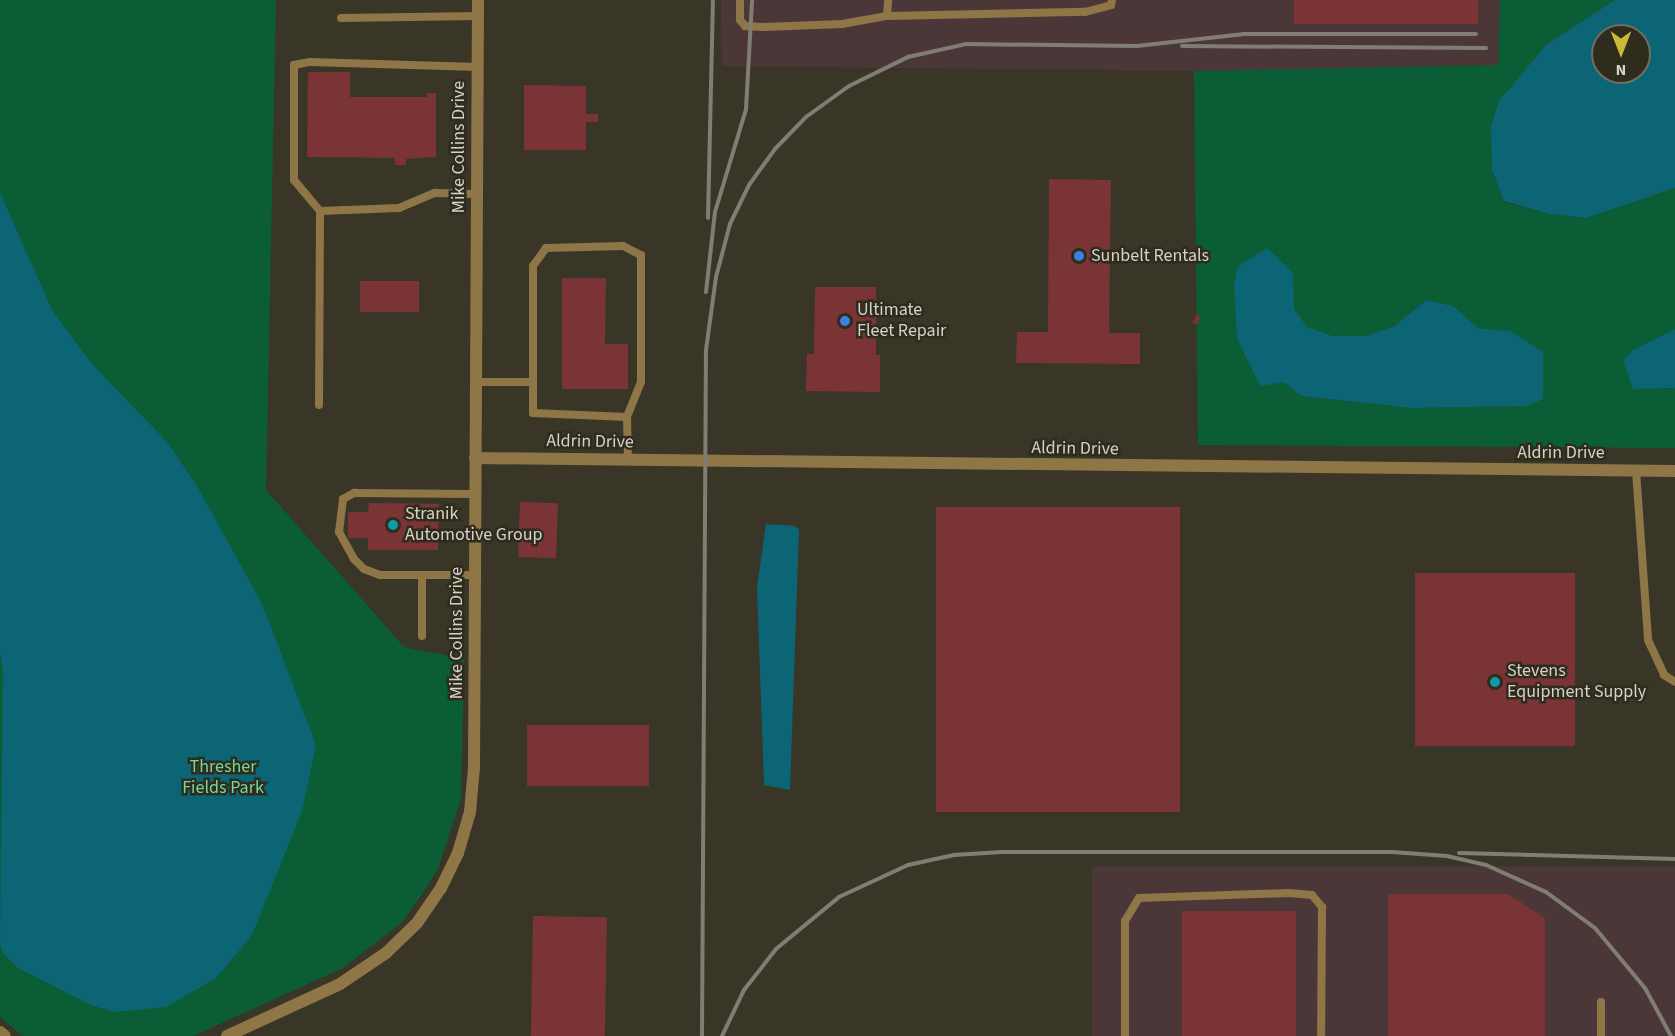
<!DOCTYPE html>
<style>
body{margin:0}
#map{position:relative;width:1675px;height:1036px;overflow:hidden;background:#393628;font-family:"Source Sans 3",sans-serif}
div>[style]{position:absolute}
.industrial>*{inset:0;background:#4c3738;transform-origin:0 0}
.green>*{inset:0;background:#0b5d36}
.water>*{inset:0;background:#0b6574}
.building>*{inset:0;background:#7a3435;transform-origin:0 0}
.service>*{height:8px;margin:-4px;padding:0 4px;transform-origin:4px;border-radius:4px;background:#8f7647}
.minor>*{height:12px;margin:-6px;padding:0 6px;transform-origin:6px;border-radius:6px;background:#8f7647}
.tertiary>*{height:12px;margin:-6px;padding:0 6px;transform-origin:6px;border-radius:6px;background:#8f7647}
.rail>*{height:4px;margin:-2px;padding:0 2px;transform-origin:2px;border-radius:2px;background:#807e72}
.dots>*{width:16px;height:16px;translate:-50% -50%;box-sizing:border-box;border:3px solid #2f2c1e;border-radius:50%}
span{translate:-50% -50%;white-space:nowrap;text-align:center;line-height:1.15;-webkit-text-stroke:5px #2f2c1e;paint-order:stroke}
.street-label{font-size:18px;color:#d4d2c9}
.poi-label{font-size:18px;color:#d4d2c9}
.left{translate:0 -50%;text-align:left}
.park-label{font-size:18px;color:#73d89d}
.north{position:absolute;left:1591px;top:24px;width:60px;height:60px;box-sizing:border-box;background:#2f2c1e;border:2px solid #716e62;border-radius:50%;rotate:180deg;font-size:16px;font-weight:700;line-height:24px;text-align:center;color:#d4d2c9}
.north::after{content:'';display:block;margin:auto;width:21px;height:27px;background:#ccb938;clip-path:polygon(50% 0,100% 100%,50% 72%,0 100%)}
</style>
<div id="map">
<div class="industrial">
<div style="clip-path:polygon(721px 0,1500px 0,1498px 65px,1194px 71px,722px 66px)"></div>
<div style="left:1092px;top:866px;width:583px;height:170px"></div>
</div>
<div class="green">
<div style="clip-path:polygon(0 0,276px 0,266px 490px,404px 647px,464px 659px,461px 798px,438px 869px,421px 896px,401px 923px,343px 968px,193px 1036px,23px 1036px,0 1017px)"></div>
<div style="clip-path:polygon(evenodd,1500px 0,1615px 0,1547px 44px,1492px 170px,1504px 202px,1550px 214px,1586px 218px,1675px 188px,1675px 329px,1633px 350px,1659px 389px,1675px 388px,1675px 448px,1198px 445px,1194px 71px,1498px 65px,1500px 0,1293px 273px,1294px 309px,1306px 327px,1333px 336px,1365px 336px,1395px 326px,1426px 300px,1453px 306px,1478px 328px,1510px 331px,1526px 406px,1413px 408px,1301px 396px,1284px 381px,1260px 386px,1237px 339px,1234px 287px,1293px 273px)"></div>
</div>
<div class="water">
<div style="clip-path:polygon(evenodd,1615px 0,1675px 0,1675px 188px,1586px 218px,1550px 214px,1504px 201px,1492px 170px,1491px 127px,1499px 101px,1547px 44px,1615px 0,1603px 36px,1639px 36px,1639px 72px,1603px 72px,1603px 36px)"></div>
<div style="clip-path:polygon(0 193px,52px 310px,91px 363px,167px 442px,197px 486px,262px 604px,316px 745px,302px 811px,252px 935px,216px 978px,166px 1007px,114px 1012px,91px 1005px,18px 968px,3px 953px,0 944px,3px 669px,0 653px)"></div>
<div style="clip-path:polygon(1267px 248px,1293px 273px,1294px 309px,1307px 327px,1333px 336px,1365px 336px,1395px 326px,1426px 300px,1453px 306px,1478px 328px,1510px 331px,1543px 352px,1543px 399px,1526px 406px,1413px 408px,1301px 396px,1284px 382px,1260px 386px,1237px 339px,1234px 287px,1238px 266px)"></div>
<div style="clip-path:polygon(1675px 329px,1675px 388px,1633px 389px,1623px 361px,1633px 350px)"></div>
<div style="clip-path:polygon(766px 524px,795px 526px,799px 530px,790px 790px,764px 785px,757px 587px)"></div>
</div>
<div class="building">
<div style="left:1294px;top:0;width:184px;height:24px"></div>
<div style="clip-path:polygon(308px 72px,350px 72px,350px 97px,427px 97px,427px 93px,436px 93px,436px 157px,406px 159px,406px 165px,395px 165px,395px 158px,307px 157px)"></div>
<div style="clip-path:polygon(524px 85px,586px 86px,586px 114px,598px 114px,598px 122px,586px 122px,586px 150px,524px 150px)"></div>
<div style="clip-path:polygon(1049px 179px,1111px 180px,1109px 333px,1140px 333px,1140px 364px,1016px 363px,1017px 332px,1048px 332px)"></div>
<div style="clip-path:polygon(562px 278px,606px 278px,605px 344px,628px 344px,628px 389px,562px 389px)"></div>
<div style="left:360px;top:281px;width:59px;height:31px"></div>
<div style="clip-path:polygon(815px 287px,876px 287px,876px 355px,880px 355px,880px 392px,806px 391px,807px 354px,814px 354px)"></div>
<div style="clip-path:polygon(1197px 315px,1201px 317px,1197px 325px,1192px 322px)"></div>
<div style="left:520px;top:502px;width:38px;height:55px;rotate:2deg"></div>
<div style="clip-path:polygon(369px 503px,439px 504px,438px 550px,368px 550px,368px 538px,348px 538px,348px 512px,368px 512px)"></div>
<div style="left:936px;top:507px;width:244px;height:305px"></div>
<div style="left:1415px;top:573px;width:160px;height:173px"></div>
<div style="left:527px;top:725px;width:122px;height:61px"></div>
<div style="clip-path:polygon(1388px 894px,1508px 894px,1545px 918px,1545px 1036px,1388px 1036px)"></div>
<div style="left:1182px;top:911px;width:114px;height:125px"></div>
<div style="left:533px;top:916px;width:74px;height:120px;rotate:1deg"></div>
</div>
<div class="service">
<div style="left:740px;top:0;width:20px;rotate:90deg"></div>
<div style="left:740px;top:20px;width:8px;rotate:50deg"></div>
<div style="left:745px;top:26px;width:19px;rotate:3deg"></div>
<div style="left:764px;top:27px;width:78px;rotate:-2.2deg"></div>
<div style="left:842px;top:24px;width:46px;rotate:-10.1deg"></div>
<div style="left:887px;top:16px;width:16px;rotate:-86deg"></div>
<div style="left:887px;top:16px;width:198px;rotate:-1.2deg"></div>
<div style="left:1085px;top:12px;width:27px;rotate:-15deg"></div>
<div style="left:1111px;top:5px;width:5px;rotate:-79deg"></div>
<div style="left:341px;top:18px;width:137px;rotate:-0.8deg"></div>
<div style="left:320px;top:211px;width:40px;rotate:-130deg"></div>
<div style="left:294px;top:180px;width:115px;rotate:-90deg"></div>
<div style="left:294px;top:65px;width:16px;rotate:-11deg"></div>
<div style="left:310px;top:62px;width:168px;rotate:1.7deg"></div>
<div style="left:476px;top:382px;width:57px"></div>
<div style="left:319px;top:405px;width:194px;rotate:-89.7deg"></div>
<div style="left:320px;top:211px;width:79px;rotate:-2.2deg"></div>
<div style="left:399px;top:208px;width:39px;rotate:-23deg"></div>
<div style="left:435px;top:193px;width:42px;rotate:1.4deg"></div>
<div style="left:627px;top:417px;width:94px;rotate:-177.6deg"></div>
<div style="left:533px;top:413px;width:147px;rotate:-90deg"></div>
<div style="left:533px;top:266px;width:22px;rotate:-54deg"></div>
<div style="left:546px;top:248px;width:77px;rotate:-1.5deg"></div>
<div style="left:623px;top:246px;width:20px;rotate:27deg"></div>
<div style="left:641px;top:255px;width:127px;rotate:90deg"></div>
<div style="left:641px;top:382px;width:38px;rotate:112deg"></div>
<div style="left:627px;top:417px;width:44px;rotate:88.7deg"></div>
<div style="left:1636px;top:471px;width:169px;rotate:85.9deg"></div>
<div style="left:1648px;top:640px;width:38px;rotate:65deg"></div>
<div style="left:1664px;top:675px;width:13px;rotate:32deg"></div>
<div style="left:475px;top:575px;width:95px;rotate:180deg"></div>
<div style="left:380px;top:575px;width:17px;rotate:-159deg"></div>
<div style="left:364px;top:569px;width:14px;rotate:-135deg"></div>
<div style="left:354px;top:559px;width:31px;rotate:-119deg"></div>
<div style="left:339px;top:532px;width:33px;rotate:-83deg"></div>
<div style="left:343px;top:499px;width:13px;rotate:-29deg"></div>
<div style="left:354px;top:493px;width:121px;rotate:0.5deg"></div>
<div style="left:422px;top:636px;width:61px;rotate:-90deg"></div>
<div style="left:1601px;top:1002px;width:34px;rotate:90deg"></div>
<div style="left:1125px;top:1036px;width:115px;rotate:-90deg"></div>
<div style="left:1125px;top:921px;width:27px;rotate:-59deg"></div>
<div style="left:1139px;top:898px;width:150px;rotate:-1.9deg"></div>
<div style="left:1289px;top:893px;width:23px;rotate:5deg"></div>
<div style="left:1312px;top:895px;width:16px;rotate:50deg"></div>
<div style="left:1322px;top:907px;width:129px;rotate:90.4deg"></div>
</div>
<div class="minor">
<div style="left:0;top:1032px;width:6px;rotate:39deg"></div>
</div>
<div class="tertiary">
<div style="left:475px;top:458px;width:1200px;rotate:0.62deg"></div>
<div style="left:227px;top:1036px;width:124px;rotate:-24.7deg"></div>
<div style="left:340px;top:984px;width:55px;rotate:-34deg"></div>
<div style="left:386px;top:953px;width:43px;rotate:-44.1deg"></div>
<div style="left:417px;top:923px;width:42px;rotate:-55.6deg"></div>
<div style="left:441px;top:888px;width:39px;rotate:-64deg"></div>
<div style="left:458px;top:853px;width:43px;rotate:-73.7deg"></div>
<div style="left:470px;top:812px;width:45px;rotate:-84.9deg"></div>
<div style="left:474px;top:767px;width:767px;rotate:-89.7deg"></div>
</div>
<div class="rail">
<div style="left:1182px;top:46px;width:304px;rotate:0.4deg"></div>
<div style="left:708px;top:218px;width:218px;rotate:-88.7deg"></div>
<div style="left:706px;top:292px;width:81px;rotate:-83.6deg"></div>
<div style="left:715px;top:212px;width:108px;rotate:-73.2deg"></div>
<div style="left:746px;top:109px;width:109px;rotate:-86.8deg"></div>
<div style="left:1459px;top:853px;width:216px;rotate:1.6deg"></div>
<div style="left:702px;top:1036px;width:686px;rotate:-89.67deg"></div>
<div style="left:706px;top:350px;width:74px;rotate:-82.2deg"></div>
<div style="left:716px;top:277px;width:55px;rotate:-75.2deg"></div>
<div style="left:730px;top:224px;width:43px;rotate:-64deg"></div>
<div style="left:749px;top:185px;width:44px;rotate:-54.2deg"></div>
<div style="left:775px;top:149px;width:45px;rotate:-45.9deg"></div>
<div style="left:806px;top:117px;width:53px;rotate:-35.8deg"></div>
<div style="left:849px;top:86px;width:66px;rotate:-26.2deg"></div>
<div style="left:908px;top:57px;width:59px;rotate:-12.6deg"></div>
<div style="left:966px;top:44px;width:171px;rotate:0.7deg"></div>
<div style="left:1137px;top:46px;width:108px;rotate:-6.4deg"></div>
<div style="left:1244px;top:34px;width:232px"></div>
<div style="left:722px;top:1036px;width:51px;rotate:-64.4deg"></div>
<div style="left:744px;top:990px;width:52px;rotate:-52deg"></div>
<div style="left:776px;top:949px;width:82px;rotate:-39.5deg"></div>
<div style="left:839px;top:897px;width:76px;rotate:-24.9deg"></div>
<div style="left:908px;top:865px;width:47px;rotate:-12.3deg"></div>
<div style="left:954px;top:855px;width:48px;rotate:-3.6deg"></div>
<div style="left:1002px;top:852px;width:390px"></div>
<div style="left:1392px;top:852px;width:55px;rotate:4.2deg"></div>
<div style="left:1447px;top:856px;width:40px;rotate:13deg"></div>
<div style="left:1486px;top:865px;width:66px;rotate:24.2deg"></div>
<div style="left:1546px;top:892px;width:61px;rotate:36.3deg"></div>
<div style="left:1595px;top:928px;width:78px;rotate:50.2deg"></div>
<div style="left:1645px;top:988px;width:55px;rotate:61.6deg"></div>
</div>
<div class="dots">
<div style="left:1079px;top:256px;background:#3f7fe0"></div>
<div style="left:845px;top:321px;background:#3f7fe0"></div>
<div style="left:393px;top:525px;background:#0f9aa8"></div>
<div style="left:1495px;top:682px;background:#0f9aa8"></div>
</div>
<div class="street-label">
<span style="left:459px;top:147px;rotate:-90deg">Mike Collins Drive</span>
<span style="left:590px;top:442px;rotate:1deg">Aldrin Drive</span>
<span style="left:1075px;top:449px;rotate:1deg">Aldrin Drive</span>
<span style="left:1561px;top:453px">Aldrin Drive</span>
<span style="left:457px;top:633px;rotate:-90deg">Mike Collins Drive</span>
</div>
<div class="poi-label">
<span class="left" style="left:1091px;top:256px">Sunbelt Rentals</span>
<span class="left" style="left:857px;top:321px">Ultimate<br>Fleet Repair</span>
<span class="left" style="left:405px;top:525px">Stranik<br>Automotive Group</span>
<span class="left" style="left:1507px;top:682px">Stevens<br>Equipment Supply</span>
</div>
<div class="park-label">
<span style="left:223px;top:778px">Thresher<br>Fields Park</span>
</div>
<div class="north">N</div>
</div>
